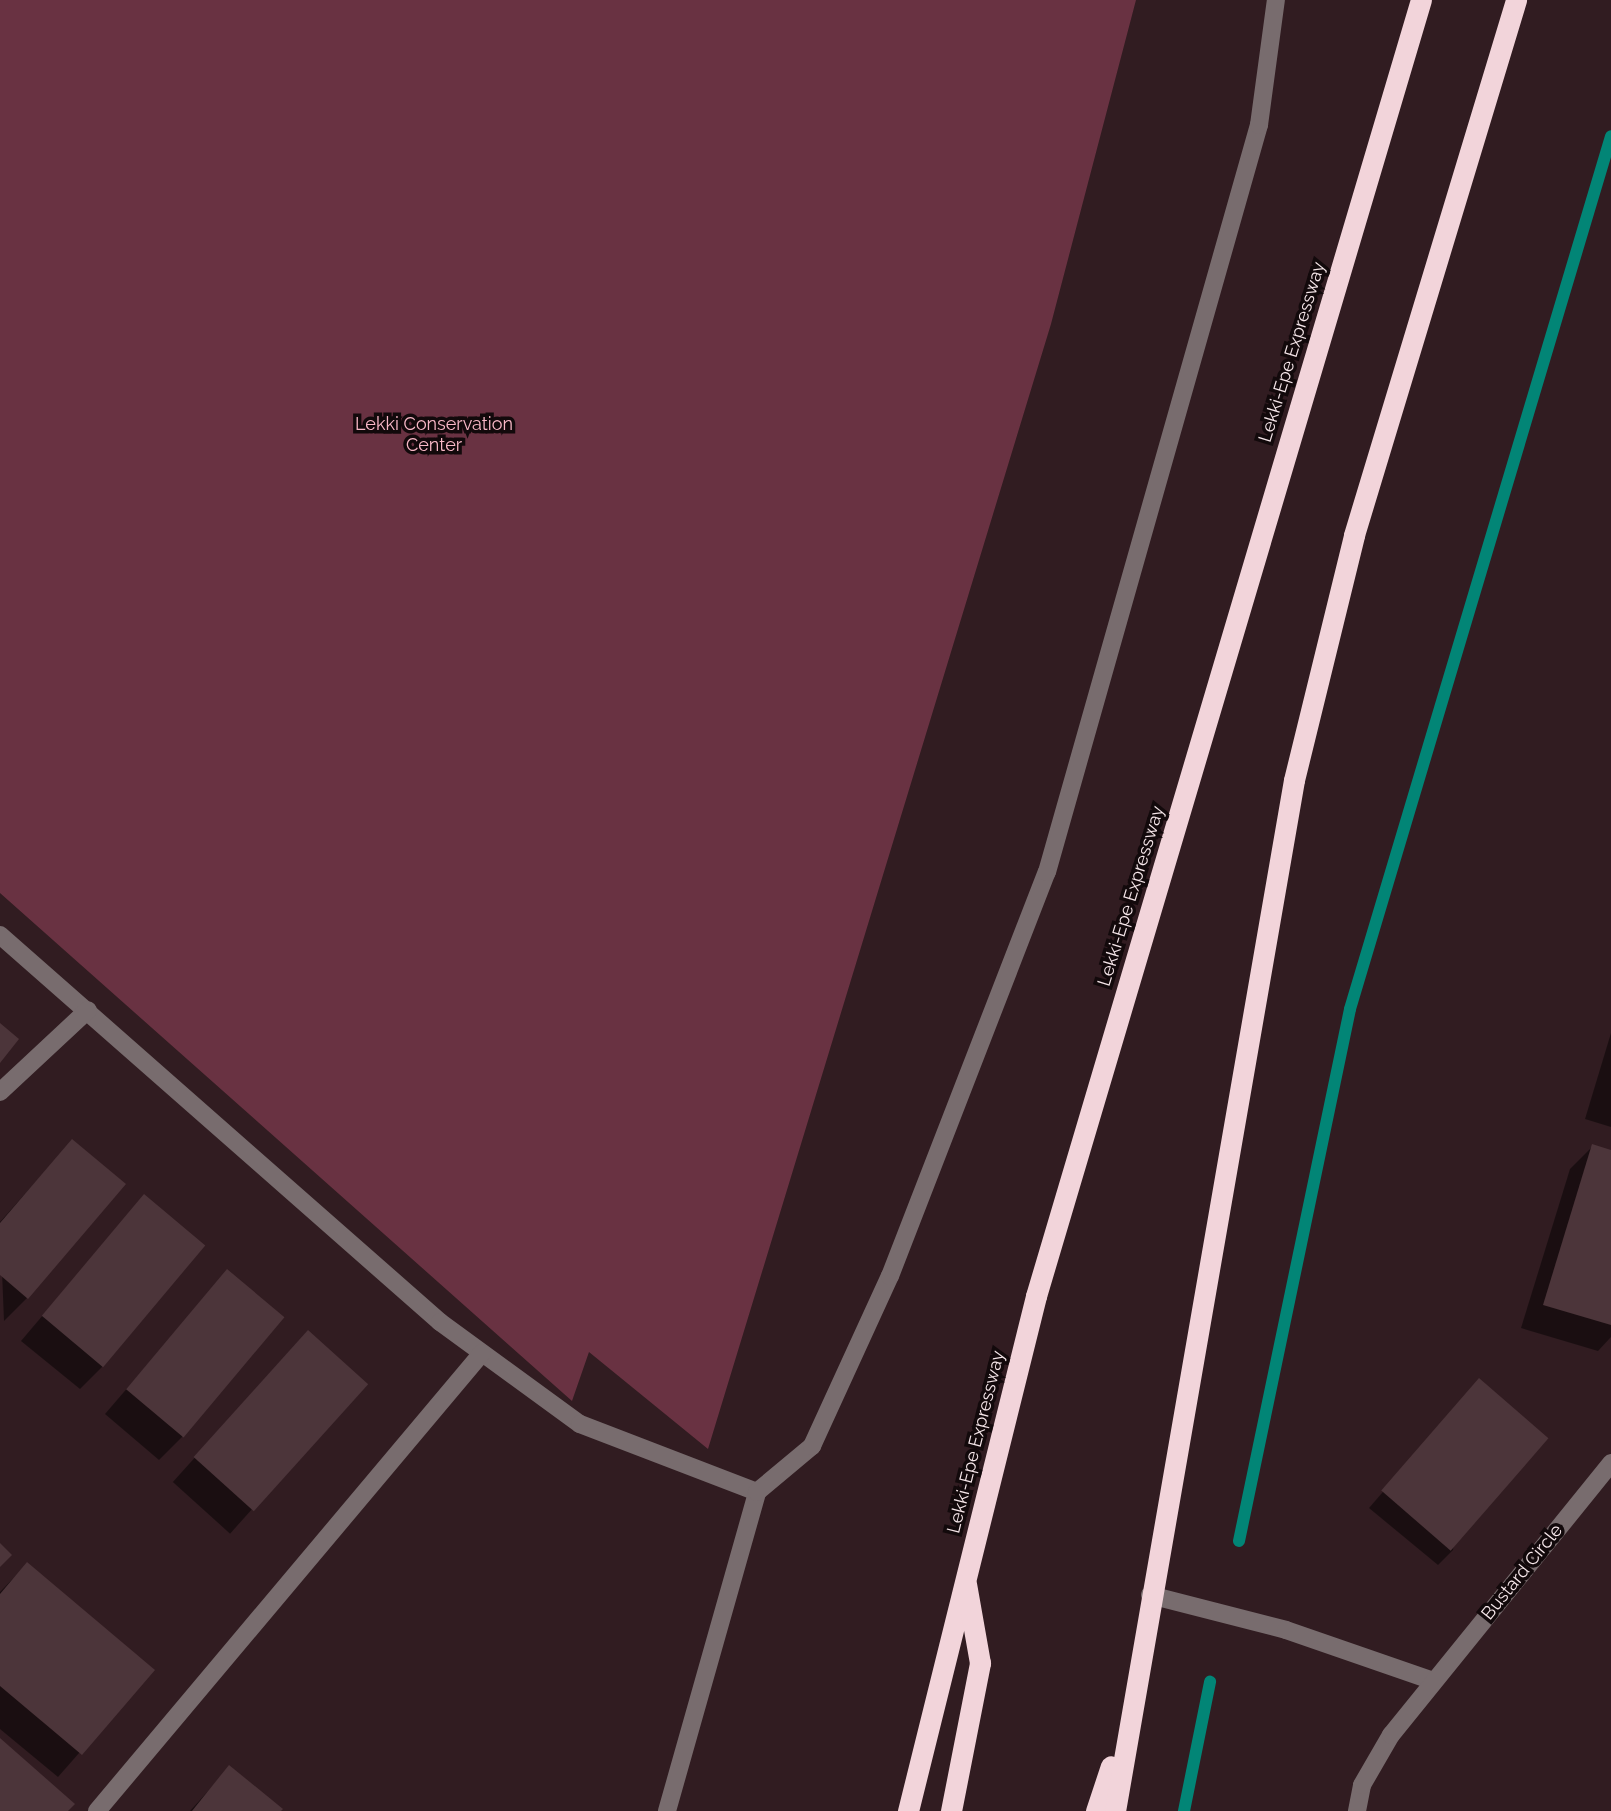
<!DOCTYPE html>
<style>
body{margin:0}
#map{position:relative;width:1611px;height:1811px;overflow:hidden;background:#311c21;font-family:Raleway,sans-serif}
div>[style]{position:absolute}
.green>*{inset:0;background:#693242}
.shadow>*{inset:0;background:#0007;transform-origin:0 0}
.stream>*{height:12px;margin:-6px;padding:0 6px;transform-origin:6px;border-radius:6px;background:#028576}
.building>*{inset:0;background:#4c353a;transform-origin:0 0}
.minor>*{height:18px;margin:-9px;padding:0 9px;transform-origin:9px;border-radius:9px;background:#786c6e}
.highway>*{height:21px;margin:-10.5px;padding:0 10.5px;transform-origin:10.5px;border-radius:10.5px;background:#f2d4da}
span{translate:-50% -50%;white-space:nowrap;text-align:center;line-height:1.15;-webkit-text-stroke:7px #12090b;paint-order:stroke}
.street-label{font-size:18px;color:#f6e7ea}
.park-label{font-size:18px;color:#f9b8c7}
</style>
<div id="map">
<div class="green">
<div style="clip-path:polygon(0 0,1136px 0,1051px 324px,708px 1449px,589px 1352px,572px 1401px,0 893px)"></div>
</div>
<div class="shadow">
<div style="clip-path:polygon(1611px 1033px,1611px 1127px,1585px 1119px)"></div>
<div style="clip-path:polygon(72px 1141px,27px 1298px,4px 1321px,0 1222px)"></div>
<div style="clip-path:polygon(1593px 1146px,1611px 1152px,1611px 1337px,1598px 1351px,1521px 1328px,1570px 1169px)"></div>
<div style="clip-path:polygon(144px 1196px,103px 1366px,80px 1389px,21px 1341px)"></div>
<div style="clip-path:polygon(227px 1272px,182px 1437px,159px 1460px,105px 1414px)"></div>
<div style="left:308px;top:1332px;width:77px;height:202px;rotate:42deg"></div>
<div style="clip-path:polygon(1479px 1381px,1453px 1550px,1438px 1565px,1369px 1508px)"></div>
<div style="clip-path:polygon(27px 1564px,152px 1670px,58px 1777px,0 1729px,0 1592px)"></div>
<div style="clip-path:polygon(229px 1768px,279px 1811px,190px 1811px)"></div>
</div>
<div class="stream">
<div style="left:1239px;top:1541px;width:543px;rotate:-78.21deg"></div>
<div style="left:1350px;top:1009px;width:911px;rotate:-73.35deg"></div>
<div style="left:1184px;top:1811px;width:132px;rotate:-78.6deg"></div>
</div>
<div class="building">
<div style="clip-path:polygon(0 1023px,19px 1039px,0 1063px)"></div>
<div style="clip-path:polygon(72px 1139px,126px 1184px,28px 1299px,0 1275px,0 1223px)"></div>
<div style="clip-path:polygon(1592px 1144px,1611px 1150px,1611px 1325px,1543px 1305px)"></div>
<div style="left:144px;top:1194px;width:80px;height:159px;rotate:40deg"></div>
<div style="left:227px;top:1269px;width:75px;height:157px;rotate:40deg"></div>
<div style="left:308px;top:1330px;width:81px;height:171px;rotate:42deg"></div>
<div style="left:1479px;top:1378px;width:92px;height:149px;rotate:41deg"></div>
<div style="clip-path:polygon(0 1543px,12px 1555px,0 1567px)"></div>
<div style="clip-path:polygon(27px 1562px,155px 1670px,82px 1755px,0 1686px,0 1594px)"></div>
<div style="clip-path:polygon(0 1738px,75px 1804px,68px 1811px,0 1811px)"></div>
<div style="clip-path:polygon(229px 1765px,283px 1809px,281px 1811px,192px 1811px)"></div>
</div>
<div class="minor">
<div style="left:0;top:935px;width:586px;rotate:41.33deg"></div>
<div style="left:440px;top:1322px;width:173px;rotate:36.1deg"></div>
<div style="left:580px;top:1424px;width:190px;rotate:21deg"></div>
<div style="left:0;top:1092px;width:120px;rotate:-43deg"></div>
<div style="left:1150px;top:1595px;width:140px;rotate:14.4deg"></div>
<div style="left:1286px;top:1630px;width:156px;rotate:19.1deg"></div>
<div style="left:97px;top:1811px;width:598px;rotate:-49.95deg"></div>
<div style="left:667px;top:1811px;width:331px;rotate:-74.2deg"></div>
<div style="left:757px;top:1492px;width:72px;rotate:-39.9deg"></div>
<div style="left:812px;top:1446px;width:187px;rotate:-65.4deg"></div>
<div style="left:890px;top:1276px;width:433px;rotate:-68.8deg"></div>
<div style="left:1047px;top:872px;width:777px;rotate:-74.16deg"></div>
<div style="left:1259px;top:125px;width:126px;rotate:-82.3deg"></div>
<div style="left:1357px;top:1811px;width:26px;rotate:-79deg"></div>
<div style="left:1362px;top:1785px;width:58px;rotate:-59.9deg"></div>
<div style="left:1391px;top:1735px;width:350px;rotate:-51deg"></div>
</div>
<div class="highway">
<div style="left:908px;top:1811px;width:531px;rotate:-76.04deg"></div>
<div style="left:1036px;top:1296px;width:1352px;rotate:-73.46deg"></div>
<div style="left:951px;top:1811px;width:151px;rotate:-78.9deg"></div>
<div style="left:980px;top:1663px;width:80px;rotate:-100deg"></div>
<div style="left:1096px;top:1811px;width:47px;rotate:-71.6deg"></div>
<div style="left:1115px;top:1811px;width:1046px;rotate:-80.15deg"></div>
<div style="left:1294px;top:780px;width:252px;rotate:-76.2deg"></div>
<div style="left:1354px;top:535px;width:559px;rotate:-73.15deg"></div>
</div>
<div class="street-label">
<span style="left:1292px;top:352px;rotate:-73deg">Lekki-Epe Expressway</span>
<span style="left:1131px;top:896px;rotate:-73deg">Lekki-Epe Expressway</span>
<span style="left:976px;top:1442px;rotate:-76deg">Lekki-Epe Expressway</span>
<span style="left:1522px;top:1572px;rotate:-51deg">Bustard Circle</span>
</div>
<div class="park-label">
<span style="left:434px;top:435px">Lekki Conservation<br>Center</span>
</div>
</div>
